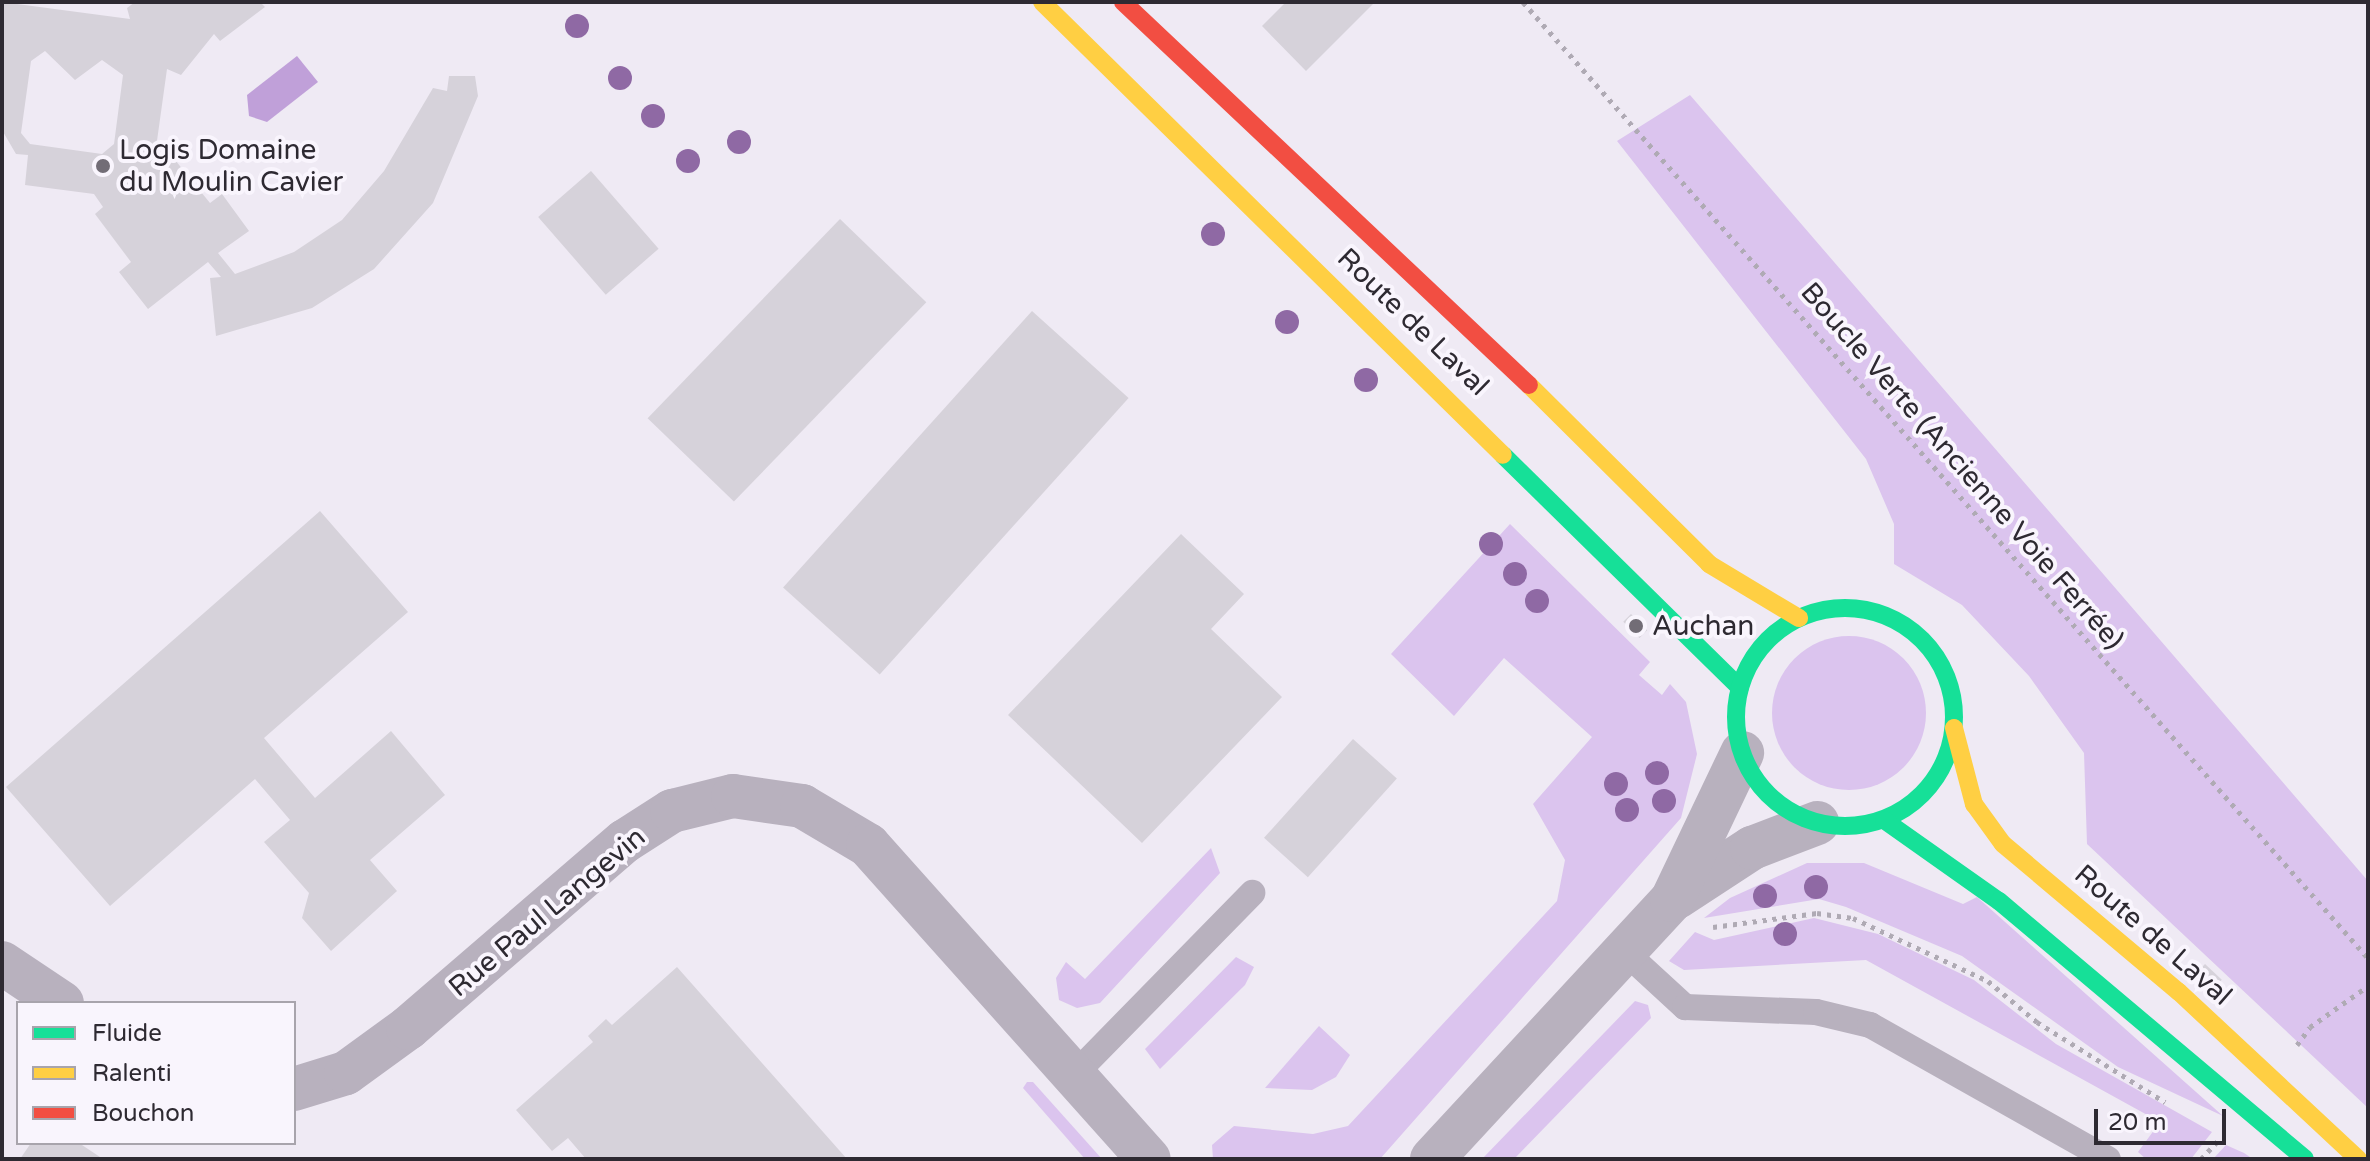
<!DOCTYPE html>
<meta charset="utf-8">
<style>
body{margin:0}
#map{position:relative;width:2370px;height:1161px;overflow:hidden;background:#efeaf4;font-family:"Varela Round",sans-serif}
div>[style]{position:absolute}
.green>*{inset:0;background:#dbc4ee}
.round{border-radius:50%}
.water>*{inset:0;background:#c0a0d9}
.building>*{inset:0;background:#d6d2da;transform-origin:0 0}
.path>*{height:5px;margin-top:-2.5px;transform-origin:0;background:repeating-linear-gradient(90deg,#afaab4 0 4px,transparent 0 10px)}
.lane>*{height:26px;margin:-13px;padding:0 13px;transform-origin:13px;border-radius:13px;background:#b8b1be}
.street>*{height:44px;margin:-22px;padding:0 22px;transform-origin:22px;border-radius:22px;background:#b8b1be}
.fast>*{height:18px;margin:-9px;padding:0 9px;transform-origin:9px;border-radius:9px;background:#16e098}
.fast>.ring{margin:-9px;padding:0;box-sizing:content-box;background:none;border:18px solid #16e098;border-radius:50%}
.slow>*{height:18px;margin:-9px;padding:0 9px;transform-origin:9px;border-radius:9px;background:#ffcf43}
.jam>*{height:18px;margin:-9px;padding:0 9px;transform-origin:9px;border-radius:9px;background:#f24e42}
.trees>*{width:24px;height:24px;margin:-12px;border-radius:50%;background:#8f69a4}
.dots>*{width:22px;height:22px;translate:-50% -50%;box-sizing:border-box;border:4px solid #f9f5fd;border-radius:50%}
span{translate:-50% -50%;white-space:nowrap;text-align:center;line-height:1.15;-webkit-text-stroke:8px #f9f5fd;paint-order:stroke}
.poi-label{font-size:28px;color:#2e2a32}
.left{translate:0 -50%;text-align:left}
.street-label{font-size:28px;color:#2e2a32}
.frame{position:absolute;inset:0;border:4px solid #2e2a32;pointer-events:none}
.legend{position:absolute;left:16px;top:1001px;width:280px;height:144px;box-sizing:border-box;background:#f9f5fd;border:2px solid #a8a4ac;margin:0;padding:10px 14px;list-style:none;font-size:24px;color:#2e2a32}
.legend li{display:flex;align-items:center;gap:16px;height:40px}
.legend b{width:40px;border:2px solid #a8a4ac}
.scale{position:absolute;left:2094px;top:1109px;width:132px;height:36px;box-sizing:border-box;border:4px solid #2e2a32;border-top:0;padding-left:10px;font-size:24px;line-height:28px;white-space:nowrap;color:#2e2a32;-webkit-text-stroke:6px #f9f5fd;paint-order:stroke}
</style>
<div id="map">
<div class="green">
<div style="clip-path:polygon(1690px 95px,2368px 881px,2368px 1108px,2087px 844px,2084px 753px,2029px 676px,1962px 605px,1894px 564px,1894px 524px,1866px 459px,1617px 141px)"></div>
<div style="clip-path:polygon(1510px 524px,1650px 662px,1639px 675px,1662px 695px,1670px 684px,1686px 702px,1697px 754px,1681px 818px,1380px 1159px,1213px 1159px,1212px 1145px,1234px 1126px,1313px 1134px,1348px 1126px,1557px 901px,1565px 860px,1533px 804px,1592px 737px,1504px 658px,1454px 716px,1391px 654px)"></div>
<div class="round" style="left:1772px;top:636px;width:154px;height:154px"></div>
<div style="clip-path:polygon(1211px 848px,1220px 873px,1100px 1003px,1077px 1008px,1059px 1000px,1056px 978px,1066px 962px,1085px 979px)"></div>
<div style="clip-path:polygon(1807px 863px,1864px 863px,1963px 904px,1977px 897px,2223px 1116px,2118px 1067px,1962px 956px,1846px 907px,1819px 899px,1704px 918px,1730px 898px)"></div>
<div style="clip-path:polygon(1814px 918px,1878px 934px,1974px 980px,2056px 1044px,2212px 1132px,2191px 1159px,2146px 1159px,2138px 1152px,2160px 1122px,1866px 960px,1684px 970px,1669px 961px,1695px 932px,1714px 940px)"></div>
<div style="clip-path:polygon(1236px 957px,1254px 967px,1245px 985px,1160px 1069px,1145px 1049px)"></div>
<div style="clip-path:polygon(1635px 1001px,1648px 1005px,1651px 1018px,1514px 1159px,1482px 1159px)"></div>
<div style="clip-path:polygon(1319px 1026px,1350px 1055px,1336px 1077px,1312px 1090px,1265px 1088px)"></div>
<div style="clip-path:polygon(1027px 1082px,1033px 1082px,1102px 1159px,1085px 1159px,1023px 1088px)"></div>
<div style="clip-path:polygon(2226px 1145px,2244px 1153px,2253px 1159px,2213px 1159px)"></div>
</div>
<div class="water">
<div style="clip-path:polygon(297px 56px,318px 82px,267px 122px,249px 116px,247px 95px)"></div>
</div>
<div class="building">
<div style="clip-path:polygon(evenodd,2px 2px,130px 19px,127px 8px,135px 2px,260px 2px,265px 7px,220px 41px,214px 34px,181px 75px,167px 69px,156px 148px,165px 160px,171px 155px,210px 203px,222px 194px,249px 231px,218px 253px,235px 274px,294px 252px,342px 220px,384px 171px,433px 88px,447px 91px,449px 76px,475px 76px,478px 96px,433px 203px,374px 269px,312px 308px,216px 336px,210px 278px,221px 277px,208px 262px,148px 309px,119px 272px,131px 262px,95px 214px,103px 207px,94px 194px,25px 185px,28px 155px,16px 154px,2px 130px,2px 2px,45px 51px,75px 80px,102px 60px,123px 75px,114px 144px,102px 154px,30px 144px,21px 133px,31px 61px,45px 51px)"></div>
<div style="clip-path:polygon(1286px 2px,1375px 2px,1306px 71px,1262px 26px)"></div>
<div style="left:591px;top:171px;width:103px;height:70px;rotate:49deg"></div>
<div style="left:840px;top:219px;width:120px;height:277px;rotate:44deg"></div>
<div style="left:1032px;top:311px;width:130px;height:372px;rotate:42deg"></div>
<div style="clip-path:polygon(320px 511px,408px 612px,264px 738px,315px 798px,391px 731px,445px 795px,370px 860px,397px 891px,331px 951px,302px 918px,309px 893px,264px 842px,290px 820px,255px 779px,110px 906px,6px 787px)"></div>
<div style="clip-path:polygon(1181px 534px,1244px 594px,1211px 629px,1282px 697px,1142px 843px,1008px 715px)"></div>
<div style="left:1631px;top:614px;width:23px;height:11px;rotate:45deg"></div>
<div style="left:1353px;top:739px;width:59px;height:133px;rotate:42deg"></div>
<div style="left:2205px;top:964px;width:23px;height:10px;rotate:43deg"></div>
<div style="clip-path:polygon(677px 967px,847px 1159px,586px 1159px,568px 1138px,552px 1151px,516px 1110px,593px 1042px,588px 1036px,606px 1019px,612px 1025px)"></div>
<div style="clip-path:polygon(31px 1143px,79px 1143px,103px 1159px,20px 1159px)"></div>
</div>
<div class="path">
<div style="left:1523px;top:2px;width:1276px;rotate:48.53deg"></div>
<div style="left:1713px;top:927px;width:105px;rotate:-7.7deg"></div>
<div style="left:1817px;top:913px;width:36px;rotate:8deg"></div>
<div style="left:1853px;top:918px;width:149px;rotate:25deg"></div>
<div style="left:1988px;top:981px;width:64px;rotate:39.9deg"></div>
<div style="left:2037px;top:1022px;width:151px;rotate:32deg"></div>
<div style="left:2297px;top:1045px;width:22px;rotate:-54deg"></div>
<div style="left:2310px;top:1027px;width:71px;rotate:-35.3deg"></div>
<div style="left:2201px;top:1159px;width:25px;rotate:-47deg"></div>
</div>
<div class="lane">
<div style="left:1624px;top:951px;width:83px;rotate:42.6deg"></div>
<div style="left:1685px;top:1007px;width:131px;rotate:2.2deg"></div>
<div style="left:1816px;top:1012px;width:56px;rotate:13.5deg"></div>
<div style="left:1870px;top:1025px;width:273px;rotate:29.4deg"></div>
<div style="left:1074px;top:1075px;width:255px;rotate:-45.6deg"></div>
</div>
<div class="street">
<div style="left:1677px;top:897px;width:90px;rotate:-33.2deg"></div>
<div style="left:1752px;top:848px;width:70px;rotate:-21deg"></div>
<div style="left:2px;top:963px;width:72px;rotate:33.7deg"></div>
<div style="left:294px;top:1089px;width:54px;rotate:-17.1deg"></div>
<div style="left:346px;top:1073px;width:77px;rotate:-36deg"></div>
<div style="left:408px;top:1028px;width:286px;rotate:-40.8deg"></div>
<div style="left:625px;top:841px;width:56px;rotate:-32.6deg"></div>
<div style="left:672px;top:811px;width:63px;rotate:-13.8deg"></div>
<div style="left:733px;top:796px;width:70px;rotate:8.2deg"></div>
<div style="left:802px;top:806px;width:77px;rotate:30.6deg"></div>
<div style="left:868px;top:845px;width:421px;rotate:48.2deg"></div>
<div style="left:1432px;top:1159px;width:353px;rotate:-47.2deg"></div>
<div style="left:1672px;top:900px;width:163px;rotate:-64.5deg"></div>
</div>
<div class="fast">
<div style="left:1503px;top:455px;width:332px;rotate:44.5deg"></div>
<div class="ring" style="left:1736px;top:608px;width:200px;height:200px"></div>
<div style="left:1884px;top:820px;width:141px;rotate:35.2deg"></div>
<div style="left:1999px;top:901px;width:400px;rotate:40.1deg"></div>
</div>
<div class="slow">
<div style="left:1042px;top:2px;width:646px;rotate:44.5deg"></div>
<div style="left:1529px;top:385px;width:254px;rotate:44.8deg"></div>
<div style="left:1709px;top:564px;width:105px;rotate:31deg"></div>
<div style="left:1954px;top:728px;width:79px;rotate:75.3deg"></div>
<div style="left:1974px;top:804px;width:49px;rotate:54.1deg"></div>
<div style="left:2003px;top:844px;width:230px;rotate:40.1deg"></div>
<div style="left:2179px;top:992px;width:245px;rotate:43deg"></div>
</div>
<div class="jam">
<div style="left:1123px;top:2px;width:558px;rotate:43.33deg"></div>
</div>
<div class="trees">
<div style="left:577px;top:26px"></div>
<div style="left:620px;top:78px"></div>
<div style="left:653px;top:116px"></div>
<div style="left:739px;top:142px"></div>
<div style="left:688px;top:161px"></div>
<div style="left:1213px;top:234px"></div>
<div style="left:1287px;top:322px"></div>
<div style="left:1366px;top:380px"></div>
<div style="left:1491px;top:544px"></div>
<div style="left:1515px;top:574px"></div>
<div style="left:1537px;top:601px"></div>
<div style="left:1657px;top:773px"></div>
<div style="left:1616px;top:784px"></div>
<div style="left:1664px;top:801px"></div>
<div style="left:1627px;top:810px"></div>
<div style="left:1816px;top:887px"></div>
<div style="left:1765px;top:896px"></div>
<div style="left:1785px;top:934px"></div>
</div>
<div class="dots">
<div style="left:103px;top:166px;background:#726d76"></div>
<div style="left:1636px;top:626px;background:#726d76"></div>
</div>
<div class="poi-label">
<span class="left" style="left:119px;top:166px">Logis Domaine<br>du Moulin Cavier</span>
<span class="left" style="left:1652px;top:626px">Auchan</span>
</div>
<div class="street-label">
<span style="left:1413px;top:322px;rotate:44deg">Route de Laval</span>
<span style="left:1962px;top:466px;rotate:49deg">Boucle Verte (Ancienne Voie Ferrée)</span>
<span style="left:547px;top:912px;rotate:-40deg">Rue Paul Langevin</span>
<span style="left:2153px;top:935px;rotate:41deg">Route de Laval</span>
</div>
<div class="frame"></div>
<ul class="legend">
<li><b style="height:10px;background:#16e098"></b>Fluide</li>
<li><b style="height:10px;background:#ffcf43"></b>Ralenti</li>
<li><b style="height:10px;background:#f24e42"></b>Bouchon</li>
</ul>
<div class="scale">20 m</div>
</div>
